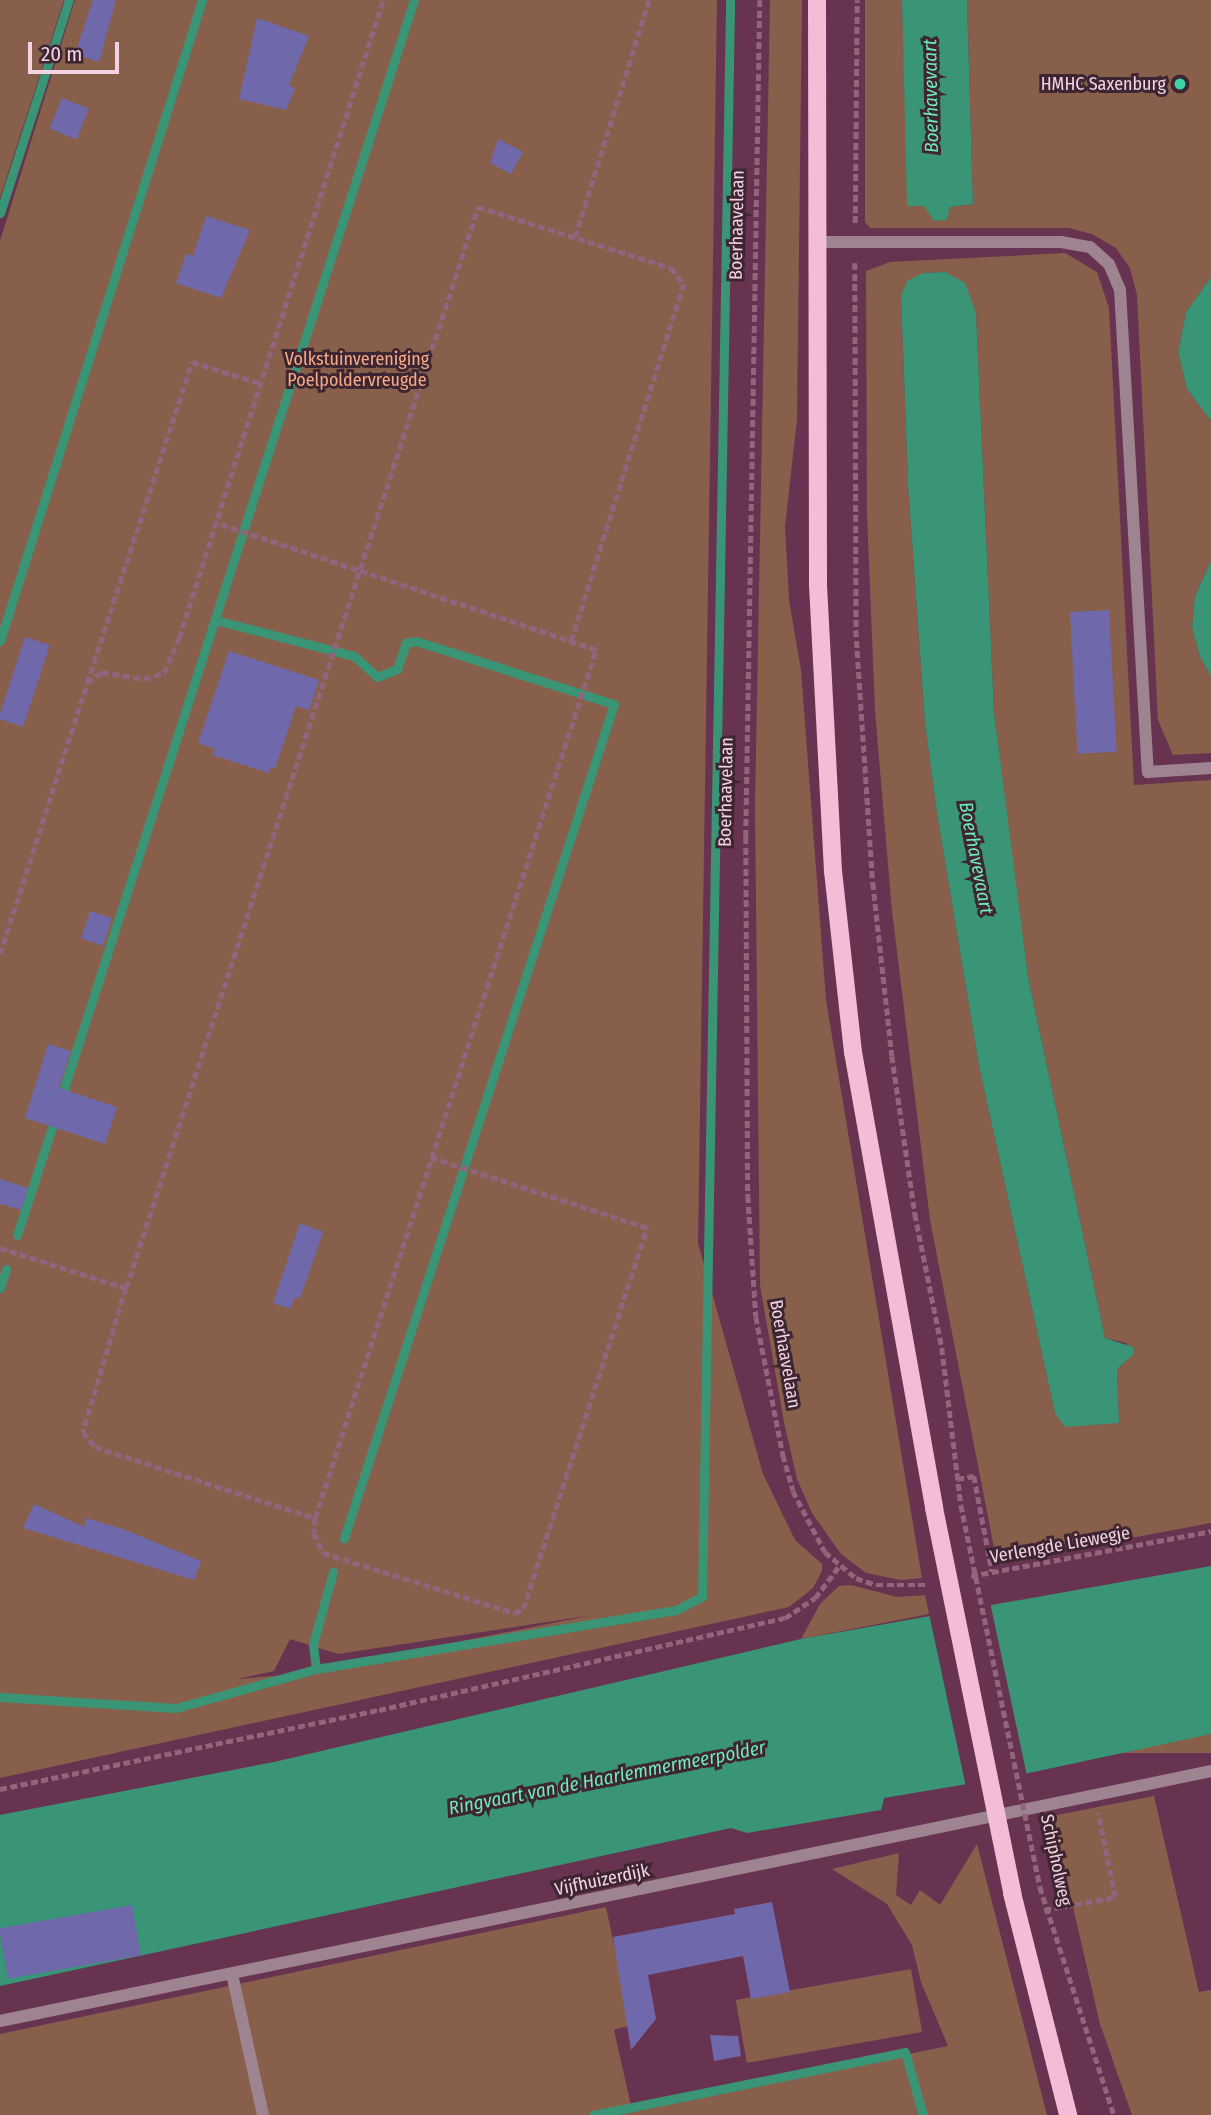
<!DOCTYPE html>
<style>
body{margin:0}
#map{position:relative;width:1211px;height:2115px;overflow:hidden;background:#673350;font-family:"Fira Sans Condensed",sans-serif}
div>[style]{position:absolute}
.green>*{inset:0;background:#885f4a;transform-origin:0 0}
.water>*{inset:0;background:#399575}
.pier>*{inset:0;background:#673350;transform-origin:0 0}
.stream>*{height:9px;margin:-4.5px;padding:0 4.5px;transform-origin:4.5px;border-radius:4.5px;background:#399575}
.building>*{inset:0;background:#6f69ab;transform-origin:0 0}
.path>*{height:4.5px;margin-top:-2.25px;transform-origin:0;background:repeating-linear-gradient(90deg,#92647d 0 7px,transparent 0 10.5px)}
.minor>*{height:12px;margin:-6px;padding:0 6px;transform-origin:6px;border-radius:6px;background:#9e8390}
.major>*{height:18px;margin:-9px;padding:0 9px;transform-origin:9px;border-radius:9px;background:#f3bdd8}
.path-bridge>*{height:4.5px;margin-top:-2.25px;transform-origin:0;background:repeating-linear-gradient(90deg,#92647d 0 7px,transparent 0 10.5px)}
.major-bridge>*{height:18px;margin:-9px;padding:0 9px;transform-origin:9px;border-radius:9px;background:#f3bdd8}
.dots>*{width:19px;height:19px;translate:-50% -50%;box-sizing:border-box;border:4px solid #3d2531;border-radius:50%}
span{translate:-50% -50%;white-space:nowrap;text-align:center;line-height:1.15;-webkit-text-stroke:6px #3d2531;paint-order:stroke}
.poi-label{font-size:18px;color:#f3d3e3}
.right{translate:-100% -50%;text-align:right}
.street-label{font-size:18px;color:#f3d3e3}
.park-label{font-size:18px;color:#f7aa85}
.water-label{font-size:19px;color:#6eebbe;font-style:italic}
.scale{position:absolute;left:28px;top:42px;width:91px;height:32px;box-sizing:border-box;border:4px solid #f3d3e3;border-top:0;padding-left:9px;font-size:21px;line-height:24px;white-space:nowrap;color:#f3d3e3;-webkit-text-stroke:5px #3d2531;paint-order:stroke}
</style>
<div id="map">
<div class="green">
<div style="clip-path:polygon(0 0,64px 0,0 198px)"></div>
<div style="clip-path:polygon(evenodd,75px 0,717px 0,698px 1243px,763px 1474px,795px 1540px,822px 1564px,822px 1571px,813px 1588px,789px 1607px,0 1778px,0 241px,75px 0,593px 1615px,297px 1674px,237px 1679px,274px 1671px,290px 1639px,338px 1654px,593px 1615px)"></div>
<div style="clip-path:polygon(770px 0,802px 0,797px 419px,785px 527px,789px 600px,801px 670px,826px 1000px,922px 1578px,901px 1580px,866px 1573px,841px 1554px,812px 1513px,797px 1479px,784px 1422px,760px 1285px,755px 807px)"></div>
<div style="clip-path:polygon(865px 0,902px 0,908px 206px,924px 206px,947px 220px,950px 207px,973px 204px,967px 0,1211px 0,1211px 277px,1186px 312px,1178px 352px,1187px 389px,1211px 421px,1211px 561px,1195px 596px,1192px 627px,1200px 657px,1211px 676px,1211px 753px,1173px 755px,1158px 720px,1137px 295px,1130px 268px,1116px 248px,1092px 234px,1069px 228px,870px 228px,865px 222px)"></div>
<div style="clip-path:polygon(evenodd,1065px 253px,1097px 272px,1109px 308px,1134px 785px,1211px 780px,1211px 1523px,997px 1563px,930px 1220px,892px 911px,875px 711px,867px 514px,866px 271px,890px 262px,1065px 253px,945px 272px,976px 313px,994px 712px,1013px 868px,1028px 977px,1105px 1338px,1126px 1343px,1133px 1355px,1117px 1369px,1119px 1423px,1055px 1413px,979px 1066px,937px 813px,925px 724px,908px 484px,901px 296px,923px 273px,945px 272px)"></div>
<div style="clip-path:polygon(851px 1585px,897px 1597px,925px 1595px,929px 1614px,801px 1639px,820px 1604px,839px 1586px)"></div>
<div style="left:1211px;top:1734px;width:19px;height:186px;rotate:90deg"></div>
<div style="clip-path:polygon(1154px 1796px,1199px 1992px,1211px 1990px,1211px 2115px,1132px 2115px,1100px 2024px,1052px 1816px)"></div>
<div style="clip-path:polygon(977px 1844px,1047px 2115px,0 2115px,0 2034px,606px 1907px,631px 2025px,614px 2030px,632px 2110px,948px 2046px,921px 1982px,912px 1945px,887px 1904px,832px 1869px,899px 1853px,896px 1895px,911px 1905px,920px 1890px,940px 1905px)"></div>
<div style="left:911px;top:1969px;width:64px;height:178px;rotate:80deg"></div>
</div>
<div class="water">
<div style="clip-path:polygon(902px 0,967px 0,973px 204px,950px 207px,947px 220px,934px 221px,924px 206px,907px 206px)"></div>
<div style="clip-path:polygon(945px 272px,965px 283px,976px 313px,994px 712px,1028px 977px,1105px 1338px,1133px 1347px,1133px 1355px,1117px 1369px,1119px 1423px,1065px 1427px,1055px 1413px,979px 1066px,937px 813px,925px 724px,908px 484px,901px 296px,907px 281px,923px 273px)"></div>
<div style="clip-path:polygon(1211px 277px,1211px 421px,1187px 389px,1178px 352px,1186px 312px)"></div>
<div style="clip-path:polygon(1211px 561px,1211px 676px,1200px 657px,1192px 627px,1195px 596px)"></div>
<div style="clip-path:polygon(1211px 1566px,1211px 1734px,1015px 1776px,884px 1798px,881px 1810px,747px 1833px,731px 1828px,0 1986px,0 1815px,274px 1762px,801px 1639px)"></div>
</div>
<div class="pier">
<div style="left:990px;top:1602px;width:180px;height:62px;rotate:78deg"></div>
</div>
<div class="stream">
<div style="left:0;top:213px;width:224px;rotate:-72.1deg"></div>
<div style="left:215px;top:620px;width:144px;rotate:14.5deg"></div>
<div style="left:354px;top:656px;width:31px;rotate:42deg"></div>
<div style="left:377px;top:677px;width:22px;rotate:-22deg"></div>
<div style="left:397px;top:669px;width:28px;rotate:-71deg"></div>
<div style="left:406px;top:643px;width:10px;rotate:-11deg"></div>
<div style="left:416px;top:641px;width:208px;rotate:17.7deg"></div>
<div style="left:614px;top:704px;width:877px;rotate:107.94deg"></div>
<div style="left:0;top:641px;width:672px;rotate:-72.51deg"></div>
<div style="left:60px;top:1101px;width:1157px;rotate:-72.18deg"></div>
<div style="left:17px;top:1235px;width:123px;rotate:-72deg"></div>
<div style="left:0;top:1288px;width:20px;rotate:-72deg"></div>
<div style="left:316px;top:1669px;width:25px;rotate:-97deg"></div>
<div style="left:313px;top:1644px;width:75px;rotate:-74.5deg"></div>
<div style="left:0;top:1697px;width:176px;rotate:3.6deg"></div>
<div style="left:176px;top:1708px;width:145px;rotate:-15.6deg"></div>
<div style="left:316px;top:1669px;width:365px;rotate:-9.3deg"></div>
<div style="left:676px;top:1610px;width:30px;rotate:-28deg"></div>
<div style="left:702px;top:1596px;width:1596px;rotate:-88.99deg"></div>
<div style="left:593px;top:2115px;width:318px;rotate:-11.4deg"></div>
<div style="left:905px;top:2052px;width:66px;rotate:74.1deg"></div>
</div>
<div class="building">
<div style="clip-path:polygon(93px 0,116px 0,99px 62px,75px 54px)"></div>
<div style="clip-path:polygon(257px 18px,309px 36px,289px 85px,295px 88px,286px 110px,239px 99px)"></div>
<div style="left:62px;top:98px;width:29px;height:33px;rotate:22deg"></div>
<div style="clip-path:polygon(498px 139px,523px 152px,511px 174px,490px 163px)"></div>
<div style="clip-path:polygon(206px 216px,250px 230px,221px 298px,176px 283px,186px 254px,193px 256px)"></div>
<div style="left:1109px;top:610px;width:142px;height:39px;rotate:87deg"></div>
<div style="left:25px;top:637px;width:26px;height:86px;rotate:18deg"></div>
<div style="clip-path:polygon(229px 651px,319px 680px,309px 710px,296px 706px,275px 769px,270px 767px,269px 773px,212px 755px,215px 749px,198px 743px)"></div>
<div style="left:90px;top:911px;width:23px;height:29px;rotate:18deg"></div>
<div style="clip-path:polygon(48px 1044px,71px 1051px,59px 1088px,117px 1107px,105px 1144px,25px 1118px)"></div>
<div style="clip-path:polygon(0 1179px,28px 1188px,21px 1210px,0 1204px)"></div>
<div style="clip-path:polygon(300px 1223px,323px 1232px,300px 1299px,295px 1297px,290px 1309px,273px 1303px)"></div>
<div style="clip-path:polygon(34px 1504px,84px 1527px,86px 1518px,123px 1529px,201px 1561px,194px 1580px,23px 1528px)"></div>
<div style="clip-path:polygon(772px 1902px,790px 1992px,751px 1999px,743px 1956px,648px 1975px,656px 2019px,631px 2050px,613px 1937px,735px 1914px,734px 1909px)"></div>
<div style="left:132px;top:1905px;width:51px;height:135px;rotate:80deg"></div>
<div style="clip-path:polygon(710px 2035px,738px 2036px,741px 2056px,714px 2061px)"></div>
</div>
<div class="path">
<div style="left:760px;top:0;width:837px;rotate:90.96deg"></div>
<div style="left:746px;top:837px;width:359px;rotate:89.7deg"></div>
<div style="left:748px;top:1196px;width:121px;rotate:86.2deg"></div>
<div style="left:756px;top:1317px;width:141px;rotate:78.9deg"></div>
<div style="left:783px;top:1455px;width:37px;rotate:74deg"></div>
<div style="left:793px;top:1491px;width:69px;rotate:62.3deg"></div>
<div style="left:825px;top:1552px;width:40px;rotate:40deg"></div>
<div style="left:856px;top:1578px;width:21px;rotate:19deg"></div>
<div style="left:876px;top:1585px;width:52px"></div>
<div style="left:855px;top:223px;width:223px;rotate:-89.5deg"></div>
<div style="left:575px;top:237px;width:248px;rotate:-72.7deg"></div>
<div style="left:855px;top:263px;width:367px;rotate:89.8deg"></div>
<div style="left:856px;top:630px;width:254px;rotate:86.2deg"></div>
<div style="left:873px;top:883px;width:174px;rotate:83.7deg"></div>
<div style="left:892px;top:1056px;width:160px;rotate:81.7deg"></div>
<div style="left:915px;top:1214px;width:137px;rotate:78.6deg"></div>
<div style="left:942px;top:1348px;width:158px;rotate:83.1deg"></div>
<div style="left:87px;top:683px;width:338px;rotate:-71.9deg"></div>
<div style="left:192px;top:362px;width:71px;rotate:17.2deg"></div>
<div style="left:0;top:954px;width:285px;rotate:-72.2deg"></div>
<div style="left:87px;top:683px;width:19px;rotate:-36deg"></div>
<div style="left:102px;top:672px;width:43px;rotate:9.5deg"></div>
<div style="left:144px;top:679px;width:21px;rotate:-17deg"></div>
<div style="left:164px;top:673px;width:38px;rotate:-67deg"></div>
<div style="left:179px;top:638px;width:670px;rotate:-72.27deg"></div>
<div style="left:0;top:1248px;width:132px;rotate:17.6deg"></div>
<div style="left:126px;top:1288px;width:150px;rotate:106.6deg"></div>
<div style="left:83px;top:1432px;width:19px;rotate:51deg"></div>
<div style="left:95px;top:1447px;width:231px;rotate:17.9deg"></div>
<div style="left:315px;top:1518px;width:912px;rotate:-72.06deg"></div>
<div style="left:596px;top:650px;width:401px;rotate:-161.5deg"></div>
<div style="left:126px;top:1288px;width:1137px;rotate:-71.96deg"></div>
<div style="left:478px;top:207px;width:202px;rotate:17.5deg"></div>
<div style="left:671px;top:268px;width:21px;rotate:51deg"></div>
<div style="left:684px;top:284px;width:375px;rotate:107.5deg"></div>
<div style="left:957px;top:1479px;width:17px;rotate:-10deg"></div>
<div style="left:974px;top:1476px;width:97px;rotate:79.3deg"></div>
<div style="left:315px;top:1518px;width:15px;rotate:94deg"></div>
<div style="left:314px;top:1533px;width:22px;rotate:66deg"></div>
<div style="left:323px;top:1553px;width:201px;rotate:17.4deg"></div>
<div style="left:515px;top:1613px;width:9px;rotate:-27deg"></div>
<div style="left:523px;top:1609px;width:401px;rotate:-72deg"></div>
<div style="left:647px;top:1228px;width:227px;rotate:-162deg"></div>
<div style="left:971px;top:1576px;width:244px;rotate:-10.6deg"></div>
<div style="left:0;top:1789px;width:387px;rotate:-11.8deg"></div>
<div style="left:379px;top:1710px;width:416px;rotate:-12.8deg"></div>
<div style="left:785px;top:1618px;width:36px;rotate:-34deg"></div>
<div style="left:815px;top:1598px;width:40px;rotate:-53deg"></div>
<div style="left:1040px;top:1887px;width:240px;rotate:72deg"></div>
<div style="left:1044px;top:1910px;width:72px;rotate:-10.4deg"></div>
<div style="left:1115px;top:1897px;width:86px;rotate:-101.4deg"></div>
</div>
<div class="minor">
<div style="left:816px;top:242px;width:245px"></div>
<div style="left:1061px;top:242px;width:29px;rotate:10deg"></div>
<div style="left:1090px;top:247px;width:25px;rotate:42deg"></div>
<div style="left:1109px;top:264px;width:28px;rotate:67deg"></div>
<div style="left:1120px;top:290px;width:483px;rotate:86.7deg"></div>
<div style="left:1148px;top:772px;width:63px;rotate:-3.6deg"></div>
<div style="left:232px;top:1974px;width:144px;rotate:77.6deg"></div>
<div style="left:0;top:2021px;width:1237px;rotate:-11.66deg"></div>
</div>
<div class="major">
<div style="left:817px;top:0;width:585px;rotate:89.9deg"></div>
<div style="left:818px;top:585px;width:286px;rotate:87deg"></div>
<div style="left:833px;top:871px;width:182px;rotate:83.7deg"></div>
<div style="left:853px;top:1052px;width:463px;rotate:79.9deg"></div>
<div style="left:1012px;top:1893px;width:229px;rotate:75.8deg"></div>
</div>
<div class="path-bridge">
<div style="left:961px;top:1505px;width:390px;rotate:78.3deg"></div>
</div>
<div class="major-bridge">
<div style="left:934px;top:1508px;width:393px;rotate:78.5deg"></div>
</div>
<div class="dots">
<div style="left:1180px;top:84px;background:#3cd4a4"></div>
</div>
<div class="poi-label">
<span class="right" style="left:1166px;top:84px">HMHC Saxenburg</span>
</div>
<div class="street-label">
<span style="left:737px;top:225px;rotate:-89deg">Boerhaavelaan</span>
<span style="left:726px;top:792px;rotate:-89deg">Boerhaavelaan</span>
<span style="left:785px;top:1354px;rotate:80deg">Boerhaavelaan</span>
<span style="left:1060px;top:1545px;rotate:-10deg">Verlengde Liewegje</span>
<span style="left:1056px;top:1860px;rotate:78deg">Schipholweg</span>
<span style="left:602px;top:1880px;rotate:-12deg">Vijfhuizerdijk</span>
</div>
<div class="park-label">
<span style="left:357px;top:370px">Volkstuinvereniging<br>Poelpoldervreugde</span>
</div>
<div class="water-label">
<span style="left:931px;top:96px;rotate:-91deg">Boerhavevaart</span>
<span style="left:976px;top:858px;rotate:79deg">Boerhavevaart</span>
<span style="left:607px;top:1778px;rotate:-11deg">Ringvaart van de Haarlemmermeerpolder</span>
</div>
<div class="scale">20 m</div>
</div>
